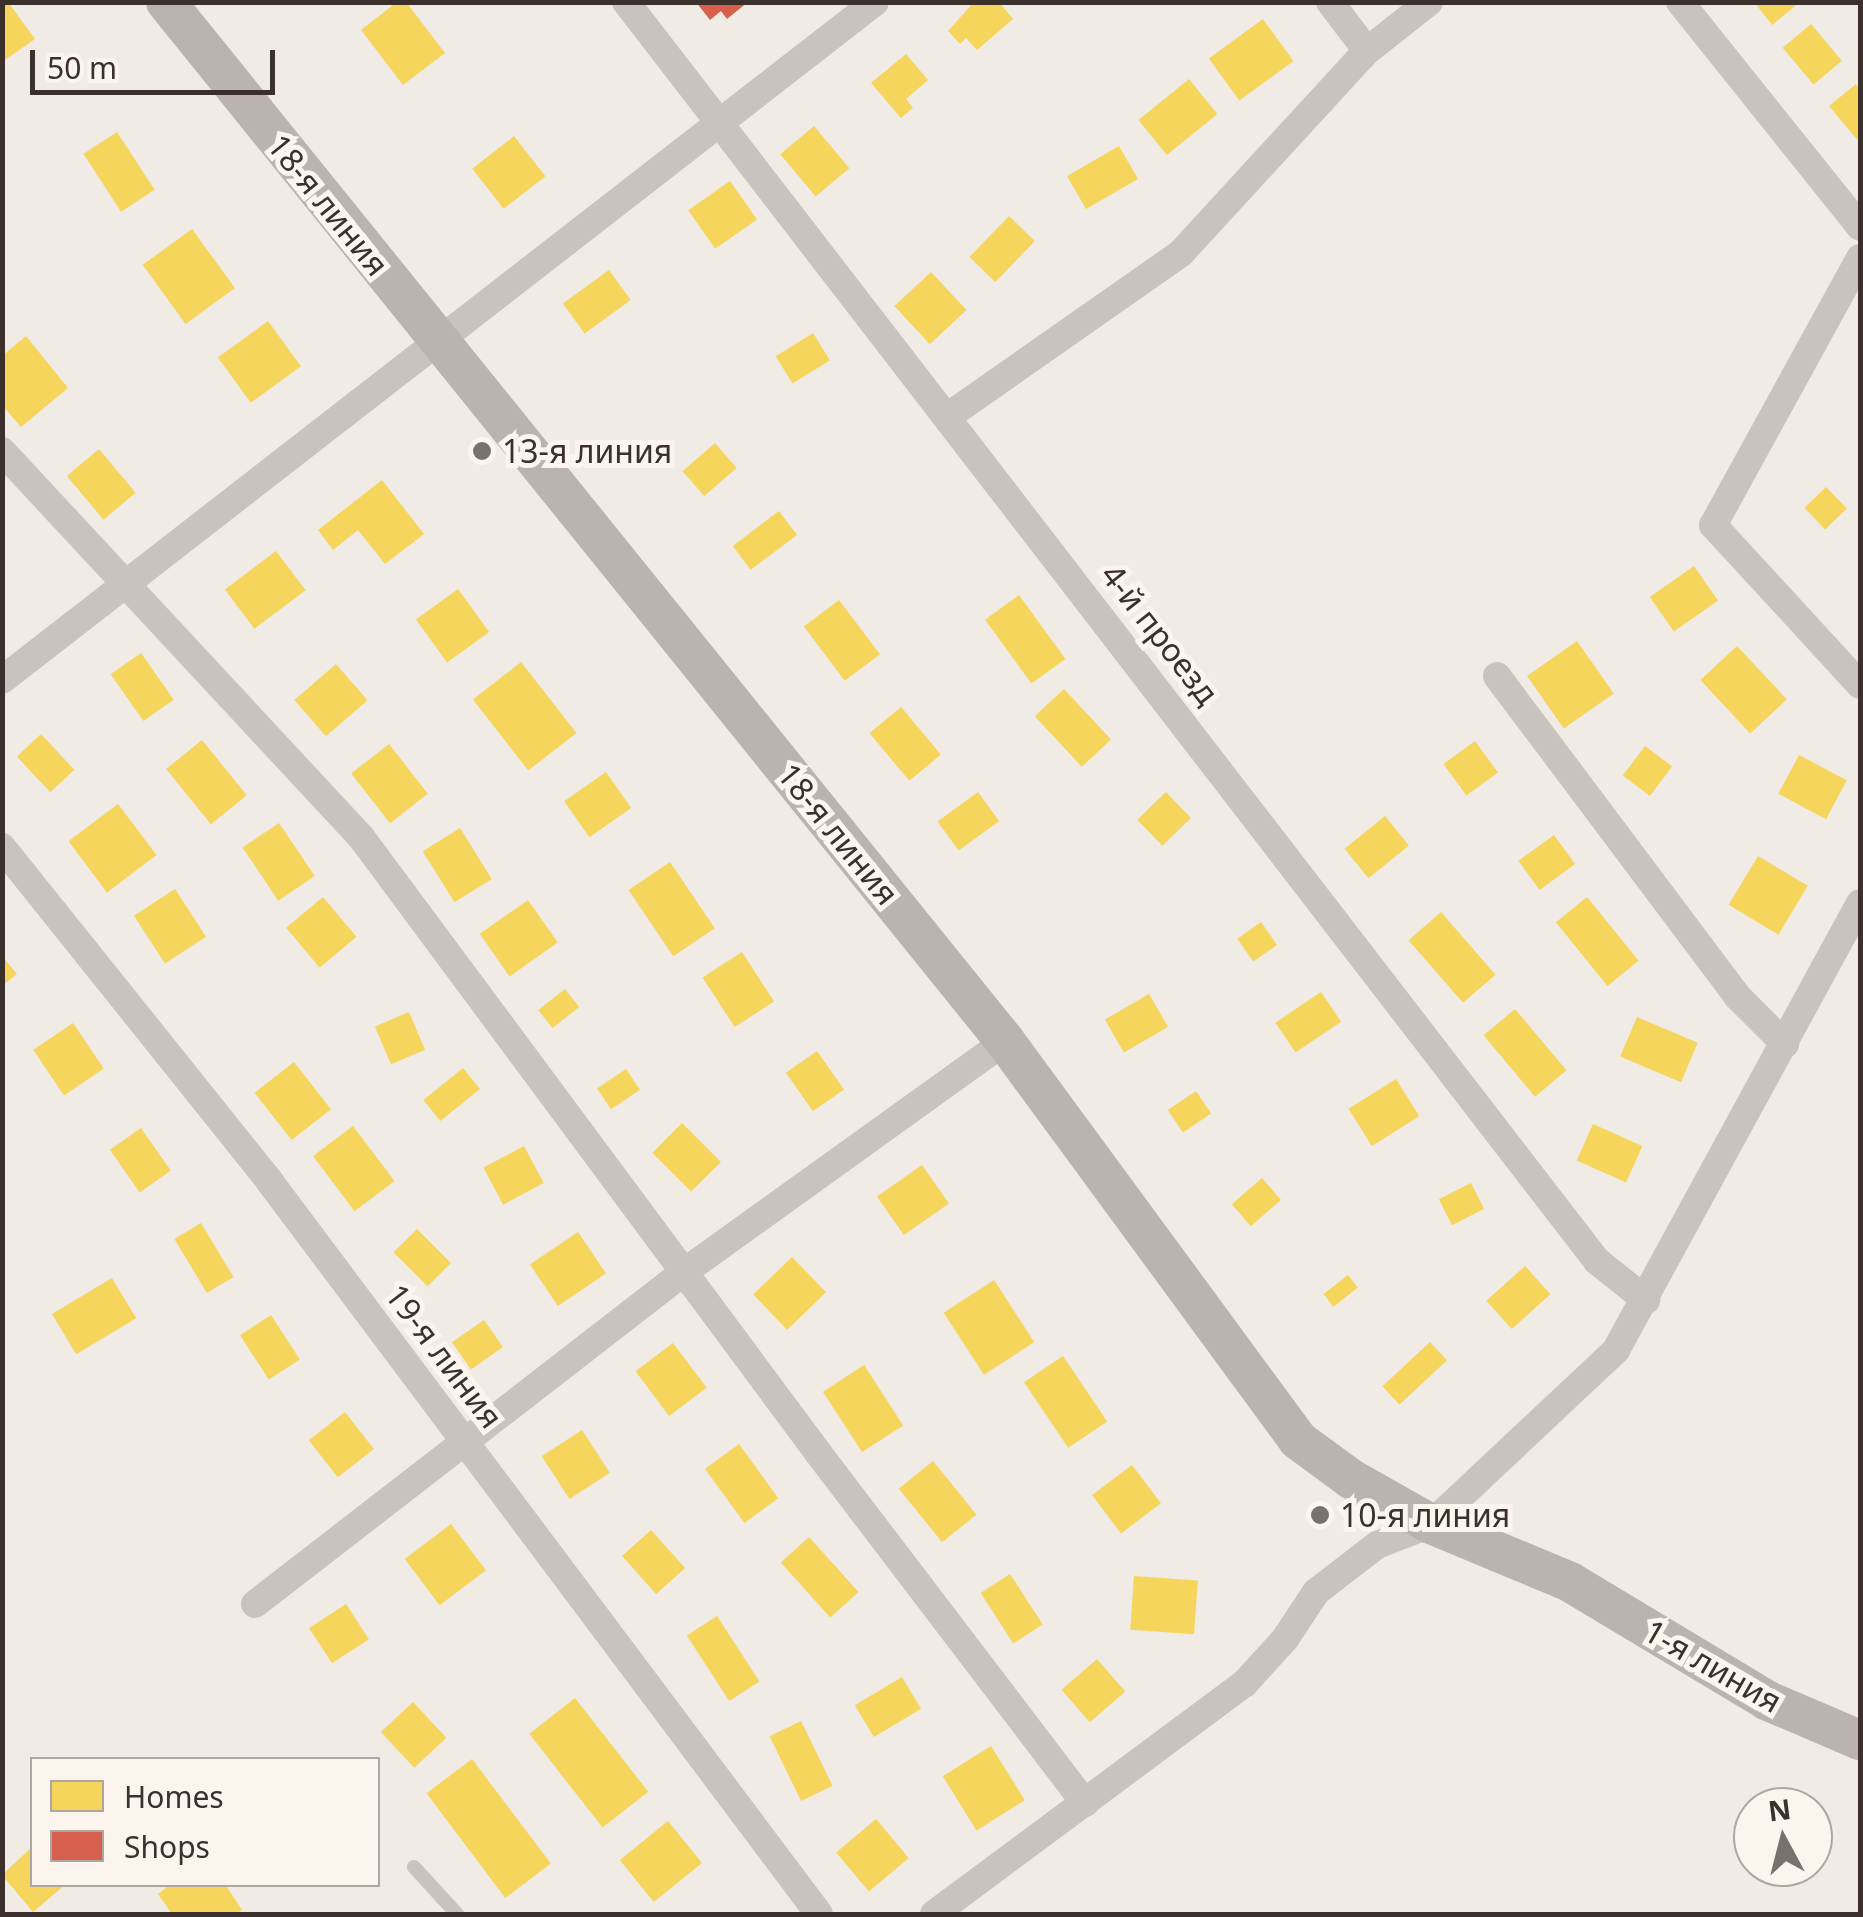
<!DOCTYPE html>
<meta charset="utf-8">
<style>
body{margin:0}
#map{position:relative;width:1863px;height:1917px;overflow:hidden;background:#f0ebe5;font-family:"Noto Sans",sans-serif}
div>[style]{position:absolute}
.homes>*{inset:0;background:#f6d55c;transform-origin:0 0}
.shops>*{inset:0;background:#d6604d}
.lane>*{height:14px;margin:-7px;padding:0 7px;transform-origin:7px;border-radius:7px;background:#c9c3be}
.street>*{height:28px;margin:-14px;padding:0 14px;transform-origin:14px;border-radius:14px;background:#c9c3be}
.secondary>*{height:40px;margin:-20px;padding:0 20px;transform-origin:20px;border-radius:20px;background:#bab3ae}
.dots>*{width:28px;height:28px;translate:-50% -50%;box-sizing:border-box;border:5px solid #fbf5ee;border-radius:50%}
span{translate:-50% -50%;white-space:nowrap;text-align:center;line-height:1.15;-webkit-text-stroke:10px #fbf5ee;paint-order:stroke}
.street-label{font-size:32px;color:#3b302b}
.poi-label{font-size:32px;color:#3b302b}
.left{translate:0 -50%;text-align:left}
.frame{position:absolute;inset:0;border:5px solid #3b302b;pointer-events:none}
.legend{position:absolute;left:30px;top:1757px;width:350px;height:130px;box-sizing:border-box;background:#fbf5ee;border:2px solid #aea6a0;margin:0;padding:12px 18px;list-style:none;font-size:30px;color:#3b302b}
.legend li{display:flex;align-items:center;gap:20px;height:50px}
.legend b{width:50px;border:2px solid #aea6a0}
.north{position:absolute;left:1733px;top:1787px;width:100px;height:100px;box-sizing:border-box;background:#fbf5ee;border:2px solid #aea6a0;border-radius:50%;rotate:353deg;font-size:28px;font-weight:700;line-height:40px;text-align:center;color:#3b302b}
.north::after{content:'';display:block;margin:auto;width:35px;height:45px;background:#7a716c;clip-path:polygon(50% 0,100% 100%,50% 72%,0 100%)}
.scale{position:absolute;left:30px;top:50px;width:245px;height:45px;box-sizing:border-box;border:5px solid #3b302b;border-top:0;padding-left:12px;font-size:30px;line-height:35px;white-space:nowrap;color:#3b302b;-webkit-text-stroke:8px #fbf5ee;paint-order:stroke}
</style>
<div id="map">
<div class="homes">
<div style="clip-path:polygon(8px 2px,35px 39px,2px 62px,2px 6px)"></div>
<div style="clip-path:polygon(397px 2px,406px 2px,445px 53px,403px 85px,361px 30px)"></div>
<div style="clip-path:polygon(974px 2px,999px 2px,1013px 19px,977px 50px,966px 38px,960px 44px,948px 31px)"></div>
<div style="clip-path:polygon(1754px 2px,1800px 2px,1772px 25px)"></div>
<div style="left:1263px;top:19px;width:52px;height:67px;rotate:54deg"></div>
<div style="left:1811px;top:24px;width:48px;height:37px;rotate:50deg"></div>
<div style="clip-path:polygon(906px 54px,928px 80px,906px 99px,913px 108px,901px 118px,871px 83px)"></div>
<div style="left:1189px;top:79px;width:45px;height:65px;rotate:51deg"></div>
<div style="clip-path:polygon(1856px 84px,1860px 90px,1860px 143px,1829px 106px)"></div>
<div style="left:814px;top:126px;width:55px;height:44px;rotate:50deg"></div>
<div style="left:117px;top:132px;width:69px;height:40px;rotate:57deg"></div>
<div style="left:514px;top:136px;width:51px;height:53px;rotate:52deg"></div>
<div style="left:1119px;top:146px;width:38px;height:60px;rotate:60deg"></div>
<div style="left:730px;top:181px;width:47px;height:51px;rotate:55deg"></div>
<div style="left:1009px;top:216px;width:36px;height:57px;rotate:44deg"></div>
<div style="left:192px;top:229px;width:73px;height:61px;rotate:54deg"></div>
<div style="left:609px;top:270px;width:37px;height:57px;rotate:54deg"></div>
<div style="left:931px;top:272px;width:52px;height:50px;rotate:47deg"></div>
<div style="left:268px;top:321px;width:56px;height:62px;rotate:54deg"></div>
<div style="left:813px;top:333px;width:32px;height:44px;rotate:58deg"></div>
<div style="clip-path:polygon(26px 336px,68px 388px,21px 427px,2px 405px,2px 356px)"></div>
<div style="left:715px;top:443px;width:33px;height:43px;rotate:49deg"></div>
<div style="left:99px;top:449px;width:57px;height:42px;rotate:50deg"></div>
<div style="clip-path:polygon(382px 480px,424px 534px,385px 564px,358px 530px,333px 550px,318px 530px)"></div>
<div style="left:1826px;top:487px;width:30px;height:30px;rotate:46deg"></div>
<div style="left:779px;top:511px;width:30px;height:58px;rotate:53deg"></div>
<div style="left:276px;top:551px;width:49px;height:64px;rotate:53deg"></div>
<div style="left:1694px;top:566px;width:42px;height:54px;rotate:55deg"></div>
<div style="left:458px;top:589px;width:53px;height:52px;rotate:54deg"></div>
<div style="left:1019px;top:595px;width:79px;height:42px;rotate:54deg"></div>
<div style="left:839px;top:600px;width:68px;height:44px;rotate:53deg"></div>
<div style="left:1577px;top:641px;width:64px;height:61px;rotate:55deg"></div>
<div style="left:1737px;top:646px;width:73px;height:50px;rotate:47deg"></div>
<div style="left:141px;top:653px;width:57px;height:37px;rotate:55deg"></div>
<div style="left:521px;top:662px;width:90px;height:61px;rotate:52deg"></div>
<div style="left:336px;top:664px;width:48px;height:55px;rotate:49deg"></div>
<div style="left:1064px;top:689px;width:69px;height:40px;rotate:47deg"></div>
<div style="left:901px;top:707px;width:62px;height:41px;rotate:50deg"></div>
<div style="left:41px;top:734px;width:49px;height:33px;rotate:47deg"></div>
<div style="left:202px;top:740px;width:71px;height:46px;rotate:51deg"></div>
<div style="left:1475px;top:741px;width:39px;height:39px;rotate:54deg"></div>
<div style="left:389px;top:744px;width:63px;height:48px;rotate:52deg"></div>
<div style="left:1645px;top:746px;width:34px;height:37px;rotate:37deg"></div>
<div style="left:1799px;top:755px;width:54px;height:44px;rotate:28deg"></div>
<div style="left:606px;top:772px;width:44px;height:51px;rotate:55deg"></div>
<div style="left:978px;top:792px;width:36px;height:50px;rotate:54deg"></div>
<div style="left:1166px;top:792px;width:36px;height:40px;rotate:46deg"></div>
<div style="left:118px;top:804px;width:64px;height:62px;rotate:53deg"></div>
<div style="left:1385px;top:816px;width:38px;height:52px;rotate:51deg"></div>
<div style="left:279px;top:823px;width:64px;height:44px;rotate:56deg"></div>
<div style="left:460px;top:828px;width:60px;height:44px;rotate:58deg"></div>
<div style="left:1554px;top:835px;width:36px;height:44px;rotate:54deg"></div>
<div style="left:1758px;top:856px;width:58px;height:57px;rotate:31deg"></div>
<div style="left:670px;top:862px;width:80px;height:50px;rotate:56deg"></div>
<div style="left:175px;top:889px;width:57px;height:49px;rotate:57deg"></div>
<div style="left:323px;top:897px;width:52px;height:48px;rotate:50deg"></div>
<div style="left:1587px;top:897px;width:82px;height:40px;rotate:51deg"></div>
<div style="left:528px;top:900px;width:52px;height:59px;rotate:55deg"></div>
<div style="left:1441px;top:912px;width:83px;height:43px;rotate:49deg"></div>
<div style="left:1261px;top:922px;width:28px;height:29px;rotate:55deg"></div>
<div style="left:742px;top:952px;width:59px;height:47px;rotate:57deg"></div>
<div style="clip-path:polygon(2px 956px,17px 974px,2px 986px)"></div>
<div style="left:565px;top:989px;width:23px;height:34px;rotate:52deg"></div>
<div style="left:1321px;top:992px;width:36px;height:55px;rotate:56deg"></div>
<div style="left:1149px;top:994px;width:38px;height:51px;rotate:60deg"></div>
<div style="left:1515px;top:1009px;width:80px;height:41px;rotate:50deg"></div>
<div style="left:409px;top:1012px;width:41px;height:37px;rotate:67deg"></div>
<div style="left:1637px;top:1017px;width:66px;height:43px;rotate:23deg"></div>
<div style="left:73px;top:1023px;width:55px;height:48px;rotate:56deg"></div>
<div style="left:817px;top:1051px;width:47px;height:38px;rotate:55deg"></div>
<div style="left:294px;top:1062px;width:60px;height:50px;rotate:52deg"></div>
<div style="left:463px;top:1068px;width:27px;height:51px;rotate:51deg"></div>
<div style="left:626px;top:1069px;width:25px;height:35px;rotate:56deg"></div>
<div style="left:1396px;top:1079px;width:44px;height:56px;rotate:58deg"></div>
<div style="left:1196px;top:1091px;width:27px;height:34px;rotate:56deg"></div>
<div style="left:682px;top:1123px;width:55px;height:42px;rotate:45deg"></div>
<div style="left:1593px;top:1124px;width:54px;height:40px;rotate:24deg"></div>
<div style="left:353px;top:1126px;width:69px;height:50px;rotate:53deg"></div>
<div style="left:141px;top:1128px;width:52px;height:38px;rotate:55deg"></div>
<div style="left:524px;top:1146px;width:42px;height:46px;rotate:62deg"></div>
<div style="left:922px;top:1165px;width:47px;height:55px;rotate:55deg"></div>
<div style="left:1262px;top:1178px;width:29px;height:40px;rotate:49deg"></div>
<div style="left:1471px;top:1183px;width:29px;height:36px;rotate:63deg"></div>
<div style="left:201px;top:1223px;width:63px;height:31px;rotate:59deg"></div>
<div style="left:417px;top:1229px;width:48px;height:33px;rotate:45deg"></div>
<div style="left:578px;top:1232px;width:50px;height:58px;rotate:56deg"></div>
<div style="left:792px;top:1257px;width:49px;height:54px;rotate:46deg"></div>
<div style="left:1525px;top:1266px;width:38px;height:52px;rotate:48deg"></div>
<div style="left:1348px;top:1275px;width:16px;height:31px;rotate:52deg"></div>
<div style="left:112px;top:1278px;width:47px;height:70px;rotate:59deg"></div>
<div style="left:994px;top:1280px;width:74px;height:60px;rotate:57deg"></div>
<div style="left:271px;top:1315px;width:53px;height:37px;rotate:57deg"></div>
<div style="left:484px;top:1320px;width:33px;height:39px;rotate:55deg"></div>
<div style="left:1430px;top:1342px;width:25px;height:65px;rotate:47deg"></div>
<div style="left:673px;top:1343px;width:56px;height:47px;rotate:53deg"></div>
<div style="left:1063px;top:1356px;width:79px;height:47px;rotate:56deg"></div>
<div style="left:864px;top:1365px;width:72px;height:49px;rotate:57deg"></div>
<div style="left:345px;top:1412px;width:47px;height:46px;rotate:52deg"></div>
<div style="left:582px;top:1430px;width:51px;height:48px;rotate:57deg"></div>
<div style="left:739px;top:1444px;width:67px;height:42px;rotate:54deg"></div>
<div style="left:933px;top:1461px;width:69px;height:44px;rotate:51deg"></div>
<div style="left:1132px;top:1465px;width:48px;height:50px;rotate:53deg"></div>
<div style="left:451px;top:1524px;width:58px;height:58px;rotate:53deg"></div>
<div style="left:651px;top:1530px;width:51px;height:39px;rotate:48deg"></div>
<div style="left:809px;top:1537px;width:74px;height:38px;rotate:48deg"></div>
<div style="left:1010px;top:1574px;width:60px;height:35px;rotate:57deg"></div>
<div style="left:1134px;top:1576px;width:64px;height:54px;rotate:4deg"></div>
<div style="left:346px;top:1604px;width:42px;height:44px;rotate:57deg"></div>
<div style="left:717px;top:1616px;width:78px;height:36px;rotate:57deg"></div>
<div style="left:1097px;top:1659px;width:43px;height:47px;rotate:49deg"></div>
<div style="left:902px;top:1677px;width:37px;height:55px;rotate:59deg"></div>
<div style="left:575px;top:1698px;width:119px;height:58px;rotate:52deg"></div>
<div style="left:413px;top:1702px;width:49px;height:44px;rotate:47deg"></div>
<div style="left:801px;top:1721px;width:72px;height:35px;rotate:64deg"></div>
<div style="left:991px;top:1746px;width:64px;height:57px;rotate:58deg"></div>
<div style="left:472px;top:1759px;width:131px;height:57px;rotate:53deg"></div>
<div style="left:876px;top:1819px;width:51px;height:52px;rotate:50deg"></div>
<div style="left:668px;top:1821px;width:54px;height:62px;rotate:51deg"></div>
<div style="clip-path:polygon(32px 1847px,32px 1884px,66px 1884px,33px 1912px,2px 1875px)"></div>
<div style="clip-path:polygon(171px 1884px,225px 1884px,242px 1910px,236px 1914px,172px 1914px,158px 1894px)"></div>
</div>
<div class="shops">
<div style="clip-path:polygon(696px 2px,748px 2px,727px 19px,721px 11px,710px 20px)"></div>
</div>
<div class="lane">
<div style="left:414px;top:1867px;width:64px;rotate:47.5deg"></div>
</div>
<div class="street">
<div style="left:626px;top:2px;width:1590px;rotate:52.36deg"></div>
<div style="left:1597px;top:1261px;width:63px;rotate:38.5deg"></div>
<div style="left:1330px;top:2px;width:61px;rotate:52.9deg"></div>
<div style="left:1680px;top:2px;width:288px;rotate:51.3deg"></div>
<div style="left:1860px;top:258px;width:305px;rotate:118.8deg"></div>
<div style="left:1713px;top:525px;width:217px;rotate:47.4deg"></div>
<div style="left:947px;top:417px;width:286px;rotate:-35deg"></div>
<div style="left:1181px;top:253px;width:275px;rotate:-47.4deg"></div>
<div style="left:1367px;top:51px;width:79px;rotate:-38.3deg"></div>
<div style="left:2px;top:451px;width:527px;rotate:47.08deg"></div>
<div style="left:361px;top:837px;width:768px;rotate:53.41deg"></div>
<div style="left:819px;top:1454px;width:439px;rotate:52.7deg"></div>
<div style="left:1497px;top:676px;width:400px;rotate:53.1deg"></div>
<div style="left:1737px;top:996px;width:68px;rotate:45deg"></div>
<div style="left:2px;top:680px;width:1105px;rotate:-37.83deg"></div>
<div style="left:2px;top:847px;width:429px;rotate:51.3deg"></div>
<div style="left:270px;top:1182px;width:915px;rotate:53.13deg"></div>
<div style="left:255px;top:1604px;width:542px;rotate:-37.74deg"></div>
<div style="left:684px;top:1272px;width:395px;rotate:-35.7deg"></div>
<div style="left:934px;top:1914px;width:386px;rotate:-36.6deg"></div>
<div style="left:1244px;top:1684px;width:61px;rotate:-47.7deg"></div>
<div style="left:1285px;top:1639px;width:56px;rotate:-56.6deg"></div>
<div style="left:1316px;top:1592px;width:77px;rotate:-37.6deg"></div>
<div style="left:1377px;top:1545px;width:58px;rotate:-21.3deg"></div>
<div style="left:1431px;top:1524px;width:254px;rotate:-43.2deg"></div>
<div style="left:1616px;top:1350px;width:509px;rotate:-61.37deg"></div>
</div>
<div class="secondary">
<div style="left:166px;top:2px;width:1335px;rotate:51.08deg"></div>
<div style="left:1005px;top:1041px;width:495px;rotate:53.7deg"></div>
<div style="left:1298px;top:1440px;width:66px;rotate:36.3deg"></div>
<div style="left:1351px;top:1479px;width:92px;rotate:29.4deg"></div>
<div style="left:1431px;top:1524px;width:151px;rotate:22.6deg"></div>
<div style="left:1570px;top:1582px;width:229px;rotate:31deg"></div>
<div style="left:1766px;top:1700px;width:102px;rotate:23.1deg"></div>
</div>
<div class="dots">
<div style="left:482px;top:451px;background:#7a716c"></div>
<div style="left:1320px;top:1515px;background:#7a716c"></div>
</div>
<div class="street-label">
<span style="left:328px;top:205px;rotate:51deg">18-я линия</span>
<span style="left:1160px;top:634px;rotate:52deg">4-й проезд</span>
<span style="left:838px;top:834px;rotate:51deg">18-я линия</span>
<span style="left:444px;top:1356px;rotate:53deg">19-я линия</span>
<span style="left:1713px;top:1666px;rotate:30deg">1-я линия</span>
</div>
<div class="poi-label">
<span class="left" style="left:502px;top:451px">13-я линия</span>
<span class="left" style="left:1340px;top:1515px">10-я линия</span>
</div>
<div class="frame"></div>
<ul class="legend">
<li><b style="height:28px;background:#f6d55c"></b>Homes</li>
<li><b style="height:28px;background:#d6604d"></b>Shops</li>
</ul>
<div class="north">N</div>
<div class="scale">50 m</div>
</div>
